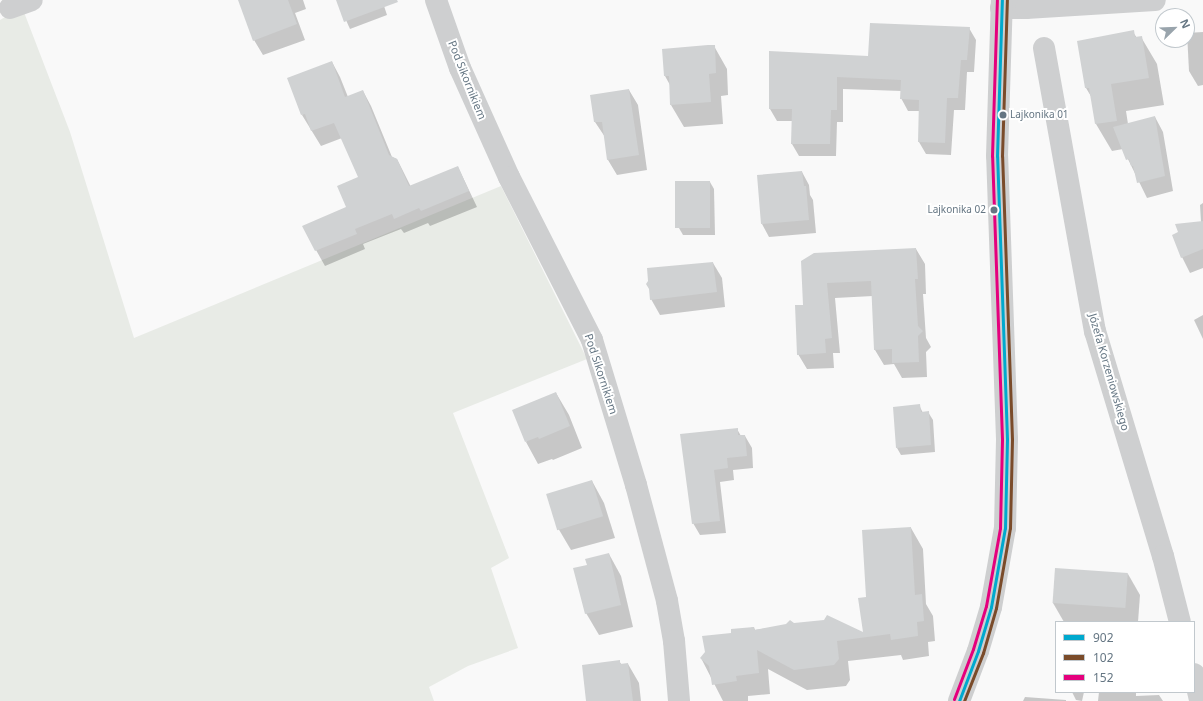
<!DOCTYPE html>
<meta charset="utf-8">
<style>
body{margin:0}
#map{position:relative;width:1203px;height:701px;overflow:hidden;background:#f9f9f9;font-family:"Noto Sans",sans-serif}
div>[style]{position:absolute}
.green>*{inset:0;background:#e8ebe6}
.shadow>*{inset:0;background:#0003}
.building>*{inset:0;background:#d0d2d3;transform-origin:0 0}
.minor>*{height:22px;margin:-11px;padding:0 11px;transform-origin:11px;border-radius:11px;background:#cecfd0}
.bus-1>*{height:3px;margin:-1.5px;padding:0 1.5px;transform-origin:1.5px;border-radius:1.5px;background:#00a9ce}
.bus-2>*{height:3px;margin:-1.5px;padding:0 1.5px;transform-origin:1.5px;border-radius:1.5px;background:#7a4b2a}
.bus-3>*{height:3px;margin:-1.5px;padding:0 1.5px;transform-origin:1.5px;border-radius:1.5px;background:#e5007d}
.dots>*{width:11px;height:11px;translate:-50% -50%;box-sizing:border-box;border:2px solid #fff;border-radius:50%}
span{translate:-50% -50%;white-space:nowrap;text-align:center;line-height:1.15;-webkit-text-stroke:4px #fff;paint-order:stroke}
.bus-label{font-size:10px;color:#657683}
.left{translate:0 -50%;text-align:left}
.right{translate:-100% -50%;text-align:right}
.street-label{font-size:11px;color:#657683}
.legend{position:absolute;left:1055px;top:621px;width:140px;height:72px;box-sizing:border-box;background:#fff;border:1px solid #c1c8cd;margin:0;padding:5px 7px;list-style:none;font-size:12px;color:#657683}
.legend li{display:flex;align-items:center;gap:8px;height:20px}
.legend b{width:20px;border:1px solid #c1c8cd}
.north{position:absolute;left:1155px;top:8px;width:40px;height:40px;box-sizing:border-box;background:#fff;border:1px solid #c1c8cd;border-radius:50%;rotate:67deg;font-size:11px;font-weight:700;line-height:16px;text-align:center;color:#657683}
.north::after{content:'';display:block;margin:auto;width:14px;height:18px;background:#99a4ac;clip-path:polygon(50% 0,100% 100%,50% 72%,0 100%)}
</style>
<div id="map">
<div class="green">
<div style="clip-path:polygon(22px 7px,70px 132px,134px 338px,501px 186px,587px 359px,453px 413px,509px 558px,491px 568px,518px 648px,468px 666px,429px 687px,434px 701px,0 701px,0 20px)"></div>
</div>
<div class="shadow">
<div style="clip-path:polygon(239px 0,303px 0,306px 9px,295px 13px,305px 40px,263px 55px,254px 40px)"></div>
<div style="clip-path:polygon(337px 0,382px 0,387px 15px,350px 29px)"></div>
<div style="clip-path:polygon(969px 28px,976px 40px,974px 72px,967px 72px,965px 110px,954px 110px,951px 155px,926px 154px,919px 142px,920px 111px,908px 111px,901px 98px,902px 91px,843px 89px,843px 122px,837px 122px,836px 156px,799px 156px,792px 144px,792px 121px,777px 121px,770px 109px,869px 57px)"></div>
<div style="clip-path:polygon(1133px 32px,1137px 38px,1141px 37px,1157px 64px,1164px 105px,1126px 111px,1128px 124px,1155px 117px,1163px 132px,1173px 191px,1147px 198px,1123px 149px,1112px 151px,1096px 124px,1092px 98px,1086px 88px)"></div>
<div style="clip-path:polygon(1203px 32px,1203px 85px,1198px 86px,1189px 71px,1187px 33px)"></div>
<div style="clip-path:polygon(714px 46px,727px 69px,728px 95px,721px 96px,723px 124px,684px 127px,671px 105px,670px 85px,665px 76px,663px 50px)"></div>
<div style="clip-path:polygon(332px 62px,340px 77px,348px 97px,363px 91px,371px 106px,392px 157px,397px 159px,411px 187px,458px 167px,477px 207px,430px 226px,428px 223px,404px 233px,401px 229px,363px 244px,365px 249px,325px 266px,316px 250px,347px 208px,359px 178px,342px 138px,321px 146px,302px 115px)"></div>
<div style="clip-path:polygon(629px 90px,638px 105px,647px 170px,617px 175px,608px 160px,605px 137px,595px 122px,591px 96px)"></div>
<div style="clip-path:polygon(802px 172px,809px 185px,810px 195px,813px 200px,816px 233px,769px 237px,762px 224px)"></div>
<div style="clip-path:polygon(710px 182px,714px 189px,715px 235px,683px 235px,679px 228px)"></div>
<div style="clip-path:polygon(1203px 203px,1203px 268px,1190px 273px,1182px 257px,1201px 222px,1200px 205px)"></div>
<div style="clip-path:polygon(916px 249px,925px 264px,926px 294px,923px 294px,926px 338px,931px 347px,926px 352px,927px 377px,902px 378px,894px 364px,884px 365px,875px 350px,873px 296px,835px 298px,840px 353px,833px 353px,834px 368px,807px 369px,798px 354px,804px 306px,802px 261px)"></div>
<div style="clip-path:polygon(713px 263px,722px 278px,725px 307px,660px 315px,651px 299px)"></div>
<div style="clip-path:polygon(1203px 315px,1203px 339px,1194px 320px)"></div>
<div style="clip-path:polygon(556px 393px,569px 415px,582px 448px,553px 460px,552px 459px,538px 464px,526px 442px)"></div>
<div style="clip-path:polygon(919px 405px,923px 413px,928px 412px,933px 420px,935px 452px,901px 455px,897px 448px)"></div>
<div style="clip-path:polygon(737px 429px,741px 436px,745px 436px,752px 448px,753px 468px,733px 470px,734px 480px,720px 482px,726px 533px,700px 535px,693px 523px,682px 435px)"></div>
<div style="clip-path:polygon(592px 481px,604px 503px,615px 538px,571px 550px,558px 528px)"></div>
<div style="clip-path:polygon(911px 528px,923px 549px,926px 604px,933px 616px,935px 641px,928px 642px,929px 656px,903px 660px,901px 655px,848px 661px,850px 680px,846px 686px,807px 690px,768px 669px,770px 694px,748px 696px,748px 701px,723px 701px,701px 658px,732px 633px,754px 627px,755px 630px,794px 624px,864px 634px,867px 598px)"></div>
<div style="clip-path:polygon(609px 554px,621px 576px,633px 627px,599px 635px,586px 613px,588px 565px)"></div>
<div style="clip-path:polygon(1128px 574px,1140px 595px,1138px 622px,1064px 622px,1053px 603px)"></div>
<div style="clip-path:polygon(619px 661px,622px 665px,628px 664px,639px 683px,641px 701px,588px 701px)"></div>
<div style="clip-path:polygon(1072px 692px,1084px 692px,1082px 701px,1076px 700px)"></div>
<div style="clip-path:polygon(1099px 692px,1136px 692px,1136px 696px,1159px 695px,1163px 701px,1098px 701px)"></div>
<div style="clip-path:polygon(1025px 697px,1066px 700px,1066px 701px,1023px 701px)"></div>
</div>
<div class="building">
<div style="clip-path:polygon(238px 0,288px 0,297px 24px,253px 41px)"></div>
<div style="clip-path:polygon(336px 0,397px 0,398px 2px,344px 22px)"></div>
<div style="clip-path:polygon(870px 23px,970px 27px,967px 60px,961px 60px,958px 98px,947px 98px,945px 143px,918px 142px,919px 100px,900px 99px,901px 80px,837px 77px,837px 110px,831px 110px,830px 144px,791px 144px,792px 109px,769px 109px,769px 51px,868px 56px)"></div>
<div style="clip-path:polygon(1134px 30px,1135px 37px,1142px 36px,1149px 78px,1111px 84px,1117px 121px,1095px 124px,1089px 88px,1085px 88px,1077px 41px)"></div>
<div style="clip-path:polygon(708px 45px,715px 45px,716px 73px,709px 74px,711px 102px,670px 105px,669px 76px,664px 76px,662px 49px)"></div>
<div style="clip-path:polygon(332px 61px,345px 97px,363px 90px,389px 155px,397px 159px,409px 186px,458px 166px,469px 191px,421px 211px,419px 208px,394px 219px,392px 214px,355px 229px,357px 234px,315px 251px,302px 226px,346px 207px,337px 186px,358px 177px,334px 123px,311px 131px,305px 114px,301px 115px,287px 78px)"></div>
<div style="clip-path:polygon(629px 89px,639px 155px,607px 160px,602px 122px,594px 122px,590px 95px)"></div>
<div style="clip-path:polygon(1155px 116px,1165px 176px,1137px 183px,1133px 166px,1131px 166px,1129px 159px,1126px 160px,1113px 127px)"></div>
<div style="clip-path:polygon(802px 171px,804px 186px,806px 186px,809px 220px,761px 224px,757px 175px)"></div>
<div style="left:675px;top:181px;width:35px;height:47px"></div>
<div style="clip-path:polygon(1203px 221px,1203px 249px,1181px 258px,1172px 235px,1178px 232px,1175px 224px)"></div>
<div style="clip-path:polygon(916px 248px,918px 279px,915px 279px,918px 326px,923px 331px,918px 336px,919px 362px,892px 363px,892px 349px,874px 350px,871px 281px,827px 283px,832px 338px,825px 339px,826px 353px,797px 355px,795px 305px,803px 305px,801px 261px,814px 253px)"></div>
<div style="clip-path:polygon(713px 262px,717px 292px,650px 300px,649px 289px,646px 284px,648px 281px,647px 268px)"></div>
<div style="clip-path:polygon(556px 392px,570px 426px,539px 439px,538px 437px,525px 442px,512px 410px)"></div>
<div style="clip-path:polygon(920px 404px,921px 412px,929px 411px,931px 445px,896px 448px,893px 407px)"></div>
<div style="clip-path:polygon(738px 428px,738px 435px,745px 435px,747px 456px,727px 458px,728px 468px,714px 470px,720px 521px,692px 524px,680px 434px)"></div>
<div style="left:592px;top:480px;width:38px;height:48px;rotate:73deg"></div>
<div style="clip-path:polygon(911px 527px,915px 595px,922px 594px,924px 621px,917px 622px,918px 636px,891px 640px,890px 634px,837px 641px,839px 659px,834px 665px,794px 670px,757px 650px,759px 673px,736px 676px,737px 681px,712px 685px,709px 666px,700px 658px,705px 652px,702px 636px,731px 633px,731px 629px,754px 627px,754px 630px,786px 624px,790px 620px,794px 623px,824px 620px,827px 615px,863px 632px,858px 598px,866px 597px,862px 530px)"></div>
<div style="clip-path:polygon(609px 553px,621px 605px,585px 614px,573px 568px,587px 565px,585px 559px)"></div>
<div style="left:1055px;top:568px;width:73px;height:35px;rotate:4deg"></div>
<div style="clip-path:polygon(620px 660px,620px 664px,628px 663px,633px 701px,586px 701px,582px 665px)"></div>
</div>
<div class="minor">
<div style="left:436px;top:0;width:72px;rotate:70.6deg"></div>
<div style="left:460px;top:68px;width:120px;rotate:65.8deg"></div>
<div style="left:509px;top:177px;width:183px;rotate:63deg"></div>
<div style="left:592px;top:340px;width:152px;rotate:73.1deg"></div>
<div style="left:636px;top:485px;width:120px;rotate:75deg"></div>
<div style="left:667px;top:601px;width:41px;rotate:80.1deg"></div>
<div style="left:674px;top:641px;width:60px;rotate:85.2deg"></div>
<div style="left:10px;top:8px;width:23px;rotate:-20deg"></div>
<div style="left:1001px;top:8px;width:25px"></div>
<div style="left:1026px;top:8px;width:129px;rotate:-3.5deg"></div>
<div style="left:1044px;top:48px;width:288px;rotate:79.8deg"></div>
<div style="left:1095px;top:331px;width:235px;rotate:73.2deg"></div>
<div style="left:1163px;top:556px;width:68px;rotate:75.6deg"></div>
<div style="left:1194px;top:674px;width:28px;rotate:77deg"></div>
<div style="left:959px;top:701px;width:53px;rotate:-69.2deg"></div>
<div style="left:978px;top:651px;width:46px;rotate:-73.5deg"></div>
<div style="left:991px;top:607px;width:80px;rotate:-80deg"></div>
<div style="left:1005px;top:528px;width:89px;rotate:-88.7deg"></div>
<div style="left:1007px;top:439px;width:283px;rotate:-92deg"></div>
<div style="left:997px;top:156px;width:156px;rotate:-88.2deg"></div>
</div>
<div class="bus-1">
<div style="left:959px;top:701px;width:53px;rotate:-69.2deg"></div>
<div style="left:978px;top:651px;width:46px;rotate:-73.5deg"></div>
<div style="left:991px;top:607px;width:80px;rotate:-80deg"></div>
<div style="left:1005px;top:528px;width:89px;rotate:-88.7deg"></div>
<div style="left:1007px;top:439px;width:283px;rotate:-92deg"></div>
<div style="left:997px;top:156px;width:156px;rotate:-88.2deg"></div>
</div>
<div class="bus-2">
<div style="left:964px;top:701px;width:52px;rotate:-68.4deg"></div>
<div style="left:983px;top:653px;width:47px;rotate:-73.9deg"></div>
<div style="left:996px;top:608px;width:81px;rotate:-80.1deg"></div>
<div style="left:1010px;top:528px;width:89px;rotate:-88.7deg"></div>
<div style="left:1012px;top:439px;width:283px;rotate:-92deg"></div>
<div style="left:1002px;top:156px;width:156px;rotate:-88.2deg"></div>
</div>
<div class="bus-3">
<div style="left:954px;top:699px;width:53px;rotate:-69.2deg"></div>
<div style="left:973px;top:649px;width:45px;rotate:-73.2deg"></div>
<div style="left:986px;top:606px;width:79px;rotate:-79.8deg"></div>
<div style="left:1000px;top:528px;width:89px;rotate:-88.7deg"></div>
<div style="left:1002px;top:439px;width:283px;rotate:-92deg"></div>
<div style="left:992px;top:156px;width:156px;rotate:-88.2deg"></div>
</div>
<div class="dots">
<div style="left:1003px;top:115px;background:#657683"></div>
<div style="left:994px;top:210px;background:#657683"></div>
</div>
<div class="bus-label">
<span class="left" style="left:1010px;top:115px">Lajkonika 01</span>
<span class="right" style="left:986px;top:210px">Lajkonika 02</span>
</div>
<div class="street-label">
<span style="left:467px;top:80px;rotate:68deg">Pod Sikornikiem</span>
<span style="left:1109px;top:372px;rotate:74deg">Józefa Korzeniowskiego</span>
<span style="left:601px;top:374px;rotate:72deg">Pod Sikornikiem</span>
</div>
<ul class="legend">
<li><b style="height:5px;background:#00a9ce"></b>902</li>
<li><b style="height:5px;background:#7a4b2a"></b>102</li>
<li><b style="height:5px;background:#e5007d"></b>152</li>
</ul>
<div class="north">N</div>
</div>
